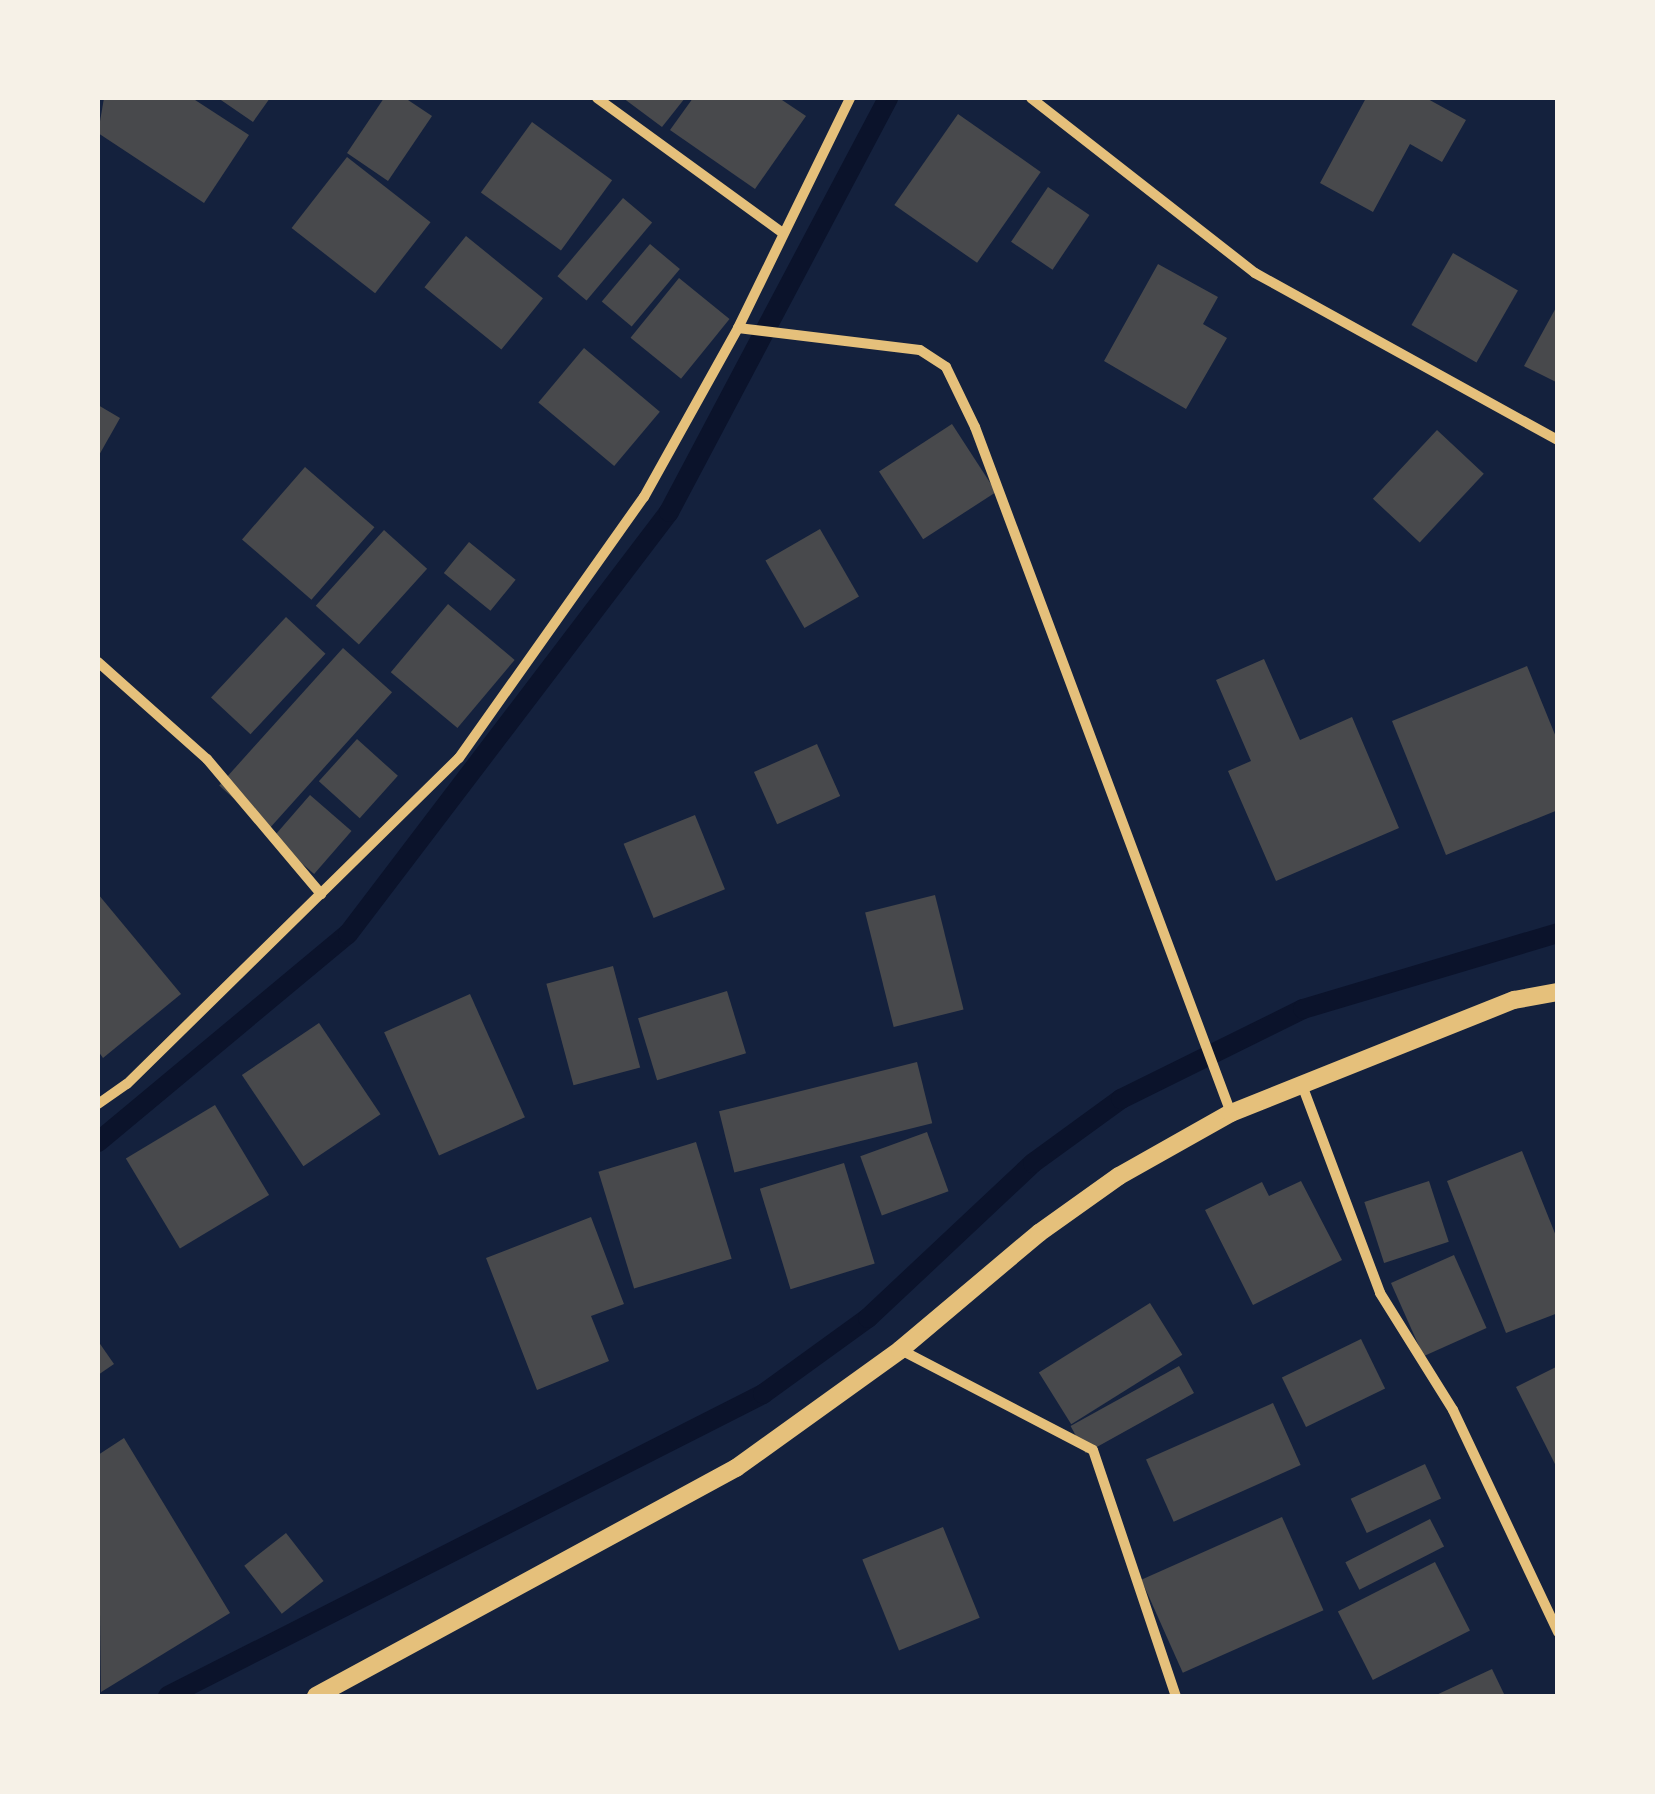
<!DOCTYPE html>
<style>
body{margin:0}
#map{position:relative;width:1655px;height:1794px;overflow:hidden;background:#14213d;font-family:Georgia,serif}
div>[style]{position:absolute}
.stream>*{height:20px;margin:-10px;padding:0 10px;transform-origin:10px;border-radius:10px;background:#0b132b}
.building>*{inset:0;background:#48494c;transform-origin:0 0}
.minor>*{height:10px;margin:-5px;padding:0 5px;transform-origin:5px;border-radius:5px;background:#e5c07b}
.tertiary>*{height:18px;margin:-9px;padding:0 9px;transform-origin:9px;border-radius:9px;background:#e5c07b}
span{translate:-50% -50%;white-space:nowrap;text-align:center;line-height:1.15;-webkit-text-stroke:10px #f6f1e7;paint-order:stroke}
.frame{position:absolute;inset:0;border:100px solid #f6f1e7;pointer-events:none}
</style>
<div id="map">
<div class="stream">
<div style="left:98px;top:1142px;width:325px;rotate:-39.8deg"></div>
<div style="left:348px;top:934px;width:530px;rotate:-52.74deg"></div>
<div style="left:669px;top:512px;width:468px;rotate:-62.1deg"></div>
<div style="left:168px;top:1696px;width:667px;rotate:-26.91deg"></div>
<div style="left:763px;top:1394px;width:130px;rotate:-35.9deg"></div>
<div style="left:868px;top:1318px;width:226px;rotate:-43.2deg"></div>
<div style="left:1033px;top:1163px;width:109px;rotate:-36deg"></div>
<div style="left:1121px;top:1099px;width:203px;rotate:-26.3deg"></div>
<div style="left:1303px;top:1009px;width:266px;rotate:-16.6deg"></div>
</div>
<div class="building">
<div style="clip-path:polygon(104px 98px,192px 98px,249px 135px,204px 203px,98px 133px)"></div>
<div style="clip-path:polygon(218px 98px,270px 98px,253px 122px)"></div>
<div style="clip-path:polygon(384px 98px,405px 98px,432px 116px,388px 181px,347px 153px)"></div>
<div style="clip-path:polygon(623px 98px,685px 98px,662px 127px)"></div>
<div style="clip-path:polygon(693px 98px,779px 98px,806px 116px,755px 189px,670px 130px)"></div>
<div style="clip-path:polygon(1366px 98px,1426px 98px,1466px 120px,1442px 162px,1410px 144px,1373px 212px,1320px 183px)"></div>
<div style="left:958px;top:114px;width:101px;height:111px;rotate:35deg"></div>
<div style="left:532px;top:122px;width:99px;height:87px;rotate:36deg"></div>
<div style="left:347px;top:157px;width:106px;height:90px;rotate:38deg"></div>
<div style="left:1048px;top:187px;width:50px;height:66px;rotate:34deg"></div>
<div style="left:623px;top:198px;width:38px;height:102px;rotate:40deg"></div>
<div style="left:466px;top:236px;width:99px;height:66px;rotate:39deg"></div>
<div style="left:650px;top:244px;width:39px;height:75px;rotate:40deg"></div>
<div style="left:1453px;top:253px;width:75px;height:83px;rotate:30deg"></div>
<div style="clip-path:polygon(1158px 264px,1218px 297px,1203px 324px,1227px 338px,1186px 409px,1104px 361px)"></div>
<div style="left:679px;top:278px;width:65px;height:77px;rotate:39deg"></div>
<div style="clip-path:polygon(1558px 304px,1558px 383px,1524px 366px)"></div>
<div style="left:584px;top:348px;width:99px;height:71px;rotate:40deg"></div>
<div style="clip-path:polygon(98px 405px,120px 418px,98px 457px)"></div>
<div style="left:952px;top:424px;width:81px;height:87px;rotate:57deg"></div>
<div style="left:1437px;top:430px;width:64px;height:94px;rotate:43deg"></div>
<div style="left:305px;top:467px;width:92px;height:96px;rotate:41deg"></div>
<div style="left:820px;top:529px;width:78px;height:63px;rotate:60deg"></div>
<div style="left:384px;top:530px;width:58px;height:102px;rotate:42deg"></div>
<div style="left:469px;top:542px;width:60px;height:40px;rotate:39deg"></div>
<div style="left:448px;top:604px;width:87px;height:89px;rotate:40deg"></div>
<div style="left:286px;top:617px;width:54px;height:110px;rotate:43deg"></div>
<div style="left:343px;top:648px;width:66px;height:185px;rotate:42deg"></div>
<div style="clip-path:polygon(1264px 659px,1300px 740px,1352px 717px,1399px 828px,1276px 881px,1228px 771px,1251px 761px,1216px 680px)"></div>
<div style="clip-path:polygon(1527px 666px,1558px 742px,1558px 810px,1446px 855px,1392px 721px)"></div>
<div style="left:357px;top:739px;width:55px;height:57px;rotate:42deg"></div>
<div style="left:817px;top:744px;width:57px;height:69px;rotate:66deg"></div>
<div style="left:310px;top:795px;width:55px;height:57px;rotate:41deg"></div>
<div style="left:695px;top:815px;width:80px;height:77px;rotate:68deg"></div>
<div style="clip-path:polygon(98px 894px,181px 994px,103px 1058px,98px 1051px)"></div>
<div style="left:935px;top:895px;width:118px;height:72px;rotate:76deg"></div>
<div style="left:613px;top:966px;width:105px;height:69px;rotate:75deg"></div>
<div style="left:727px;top:991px;width:65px;height:93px;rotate:73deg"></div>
<div style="left:470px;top:994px;width:135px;height:94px;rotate:66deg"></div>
<div style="left:319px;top:1023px;width:110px;height:93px;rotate:56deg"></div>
<div style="left:917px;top:1062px;width:63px;height:204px;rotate:76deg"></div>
<div style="left:215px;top:1105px;width:105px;height:104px;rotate:59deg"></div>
<div style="left:927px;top:1132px;width:63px;height:71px;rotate:70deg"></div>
<div style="left:696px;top:1142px;width:122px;height:102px;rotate:73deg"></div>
<div style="clip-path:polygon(1522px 1151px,1558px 1241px,1558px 1313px,1506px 1333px,1447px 1181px)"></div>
<div style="left:844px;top:1163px;width:105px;height:88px;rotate:73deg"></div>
<div style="clip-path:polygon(1301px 1181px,1342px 1260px,1253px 1305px,1205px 1210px,1262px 1182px,1269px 1196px)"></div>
<div style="left:1429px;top:1181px;width:64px;height:68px;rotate:72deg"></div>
<div style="clip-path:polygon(591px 1217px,624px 1304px,591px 1316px,609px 1361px,537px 1390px,486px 1258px)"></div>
<div style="left:1454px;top:1255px;width:80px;height:69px;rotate:66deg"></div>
<div style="left:1150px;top:1303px;width:61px;height:131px;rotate:58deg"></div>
<div style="left:1361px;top:1339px;width:55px;height:88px;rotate:64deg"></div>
<div style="clip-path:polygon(98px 1341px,114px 1364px,98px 1375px)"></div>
<div style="left:1179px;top:1366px;width:31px;height:124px;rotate:61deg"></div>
<div style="clip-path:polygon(1558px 1366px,1558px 1470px,1516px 1387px)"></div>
<div style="left:1273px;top:1403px;width:68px;height:139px;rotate:66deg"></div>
<div style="clip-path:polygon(124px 1438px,230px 1613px,101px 1692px,98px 1455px)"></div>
<div style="left:1425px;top:1464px;width:38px;height:82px;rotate:65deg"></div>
<div style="left:1282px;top:1517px;width:102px;height:154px;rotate:66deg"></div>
<div style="left:1430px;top:1519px;width:31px;height:95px;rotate:63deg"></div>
<div style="left:943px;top:1527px;width:98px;height:87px;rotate:68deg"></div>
<div style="left:286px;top:1533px;width:61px;height:53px;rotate:52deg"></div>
<div style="left:1435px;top:1562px;width:77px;height:109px;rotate:63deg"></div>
<div style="clip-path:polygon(1492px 1669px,1505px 1696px,1434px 1696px)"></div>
</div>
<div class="minor">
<div style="left:597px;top:98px;width:230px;rotate:36deg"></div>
<div style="left:1031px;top:98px;width:284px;rotate:38deg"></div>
<div style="left:1255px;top:273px;width:346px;rotate:28.9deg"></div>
<div style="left:738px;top:328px;width:183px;rotate:6.9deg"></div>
<div style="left:920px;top:350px;width:31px;rotate:33deg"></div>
<div style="left:946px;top:367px;width:67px;rotate:64.2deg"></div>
<div style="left:975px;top:427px;width:732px;rotate:69.54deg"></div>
<div style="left:98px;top:662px;width:146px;rotate:41.7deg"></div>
<div style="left:207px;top:759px;width:177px;rotate:49.8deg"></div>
<div style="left:1302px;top:1085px;width:222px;rotate:69.4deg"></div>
<div style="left:1380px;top:1293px;width:138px;rotate:58deg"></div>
<div style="left:1453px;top:1410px;width:246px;rotate:64.7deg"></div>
<div style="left:98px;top:1104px;width:35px;rotate:-35deg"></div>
<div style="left:127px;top:1084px;width:465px;rotate:-44.5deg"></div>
<div style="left:459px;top:758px;width:320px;rotate:-54.7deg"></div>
<div style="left:644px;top:497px;width:193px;rotate:-60.9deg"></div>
<div style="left:738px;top:328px;width:256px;rotate:-64deg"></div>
<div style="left:901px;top:1350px;width:216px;rotate:27.5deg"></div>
<div style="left:1093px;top:1450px;width:260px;rotate:71.4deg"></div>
</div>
<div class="tertiary">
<div style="left:316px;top:1696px;width:478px;rotate:-28.5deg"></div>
<div style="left:736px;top:1468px;width:202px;rotate:-35.7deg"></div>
<div style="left:900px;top:1350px;width:182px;rotate:-40.1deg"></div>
<div style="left:1039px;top:1233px;width:98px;rotate:-35.5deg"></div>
<div style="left:1119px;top:1176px;width:129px;rotate:-29.4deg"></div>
<div style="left:1231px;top:1113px;width:305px;rotate:-21.8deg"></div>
<div style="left:1514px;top:1000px;width:45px;rotate:-10.3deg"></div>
</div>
<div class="frame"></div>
</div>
